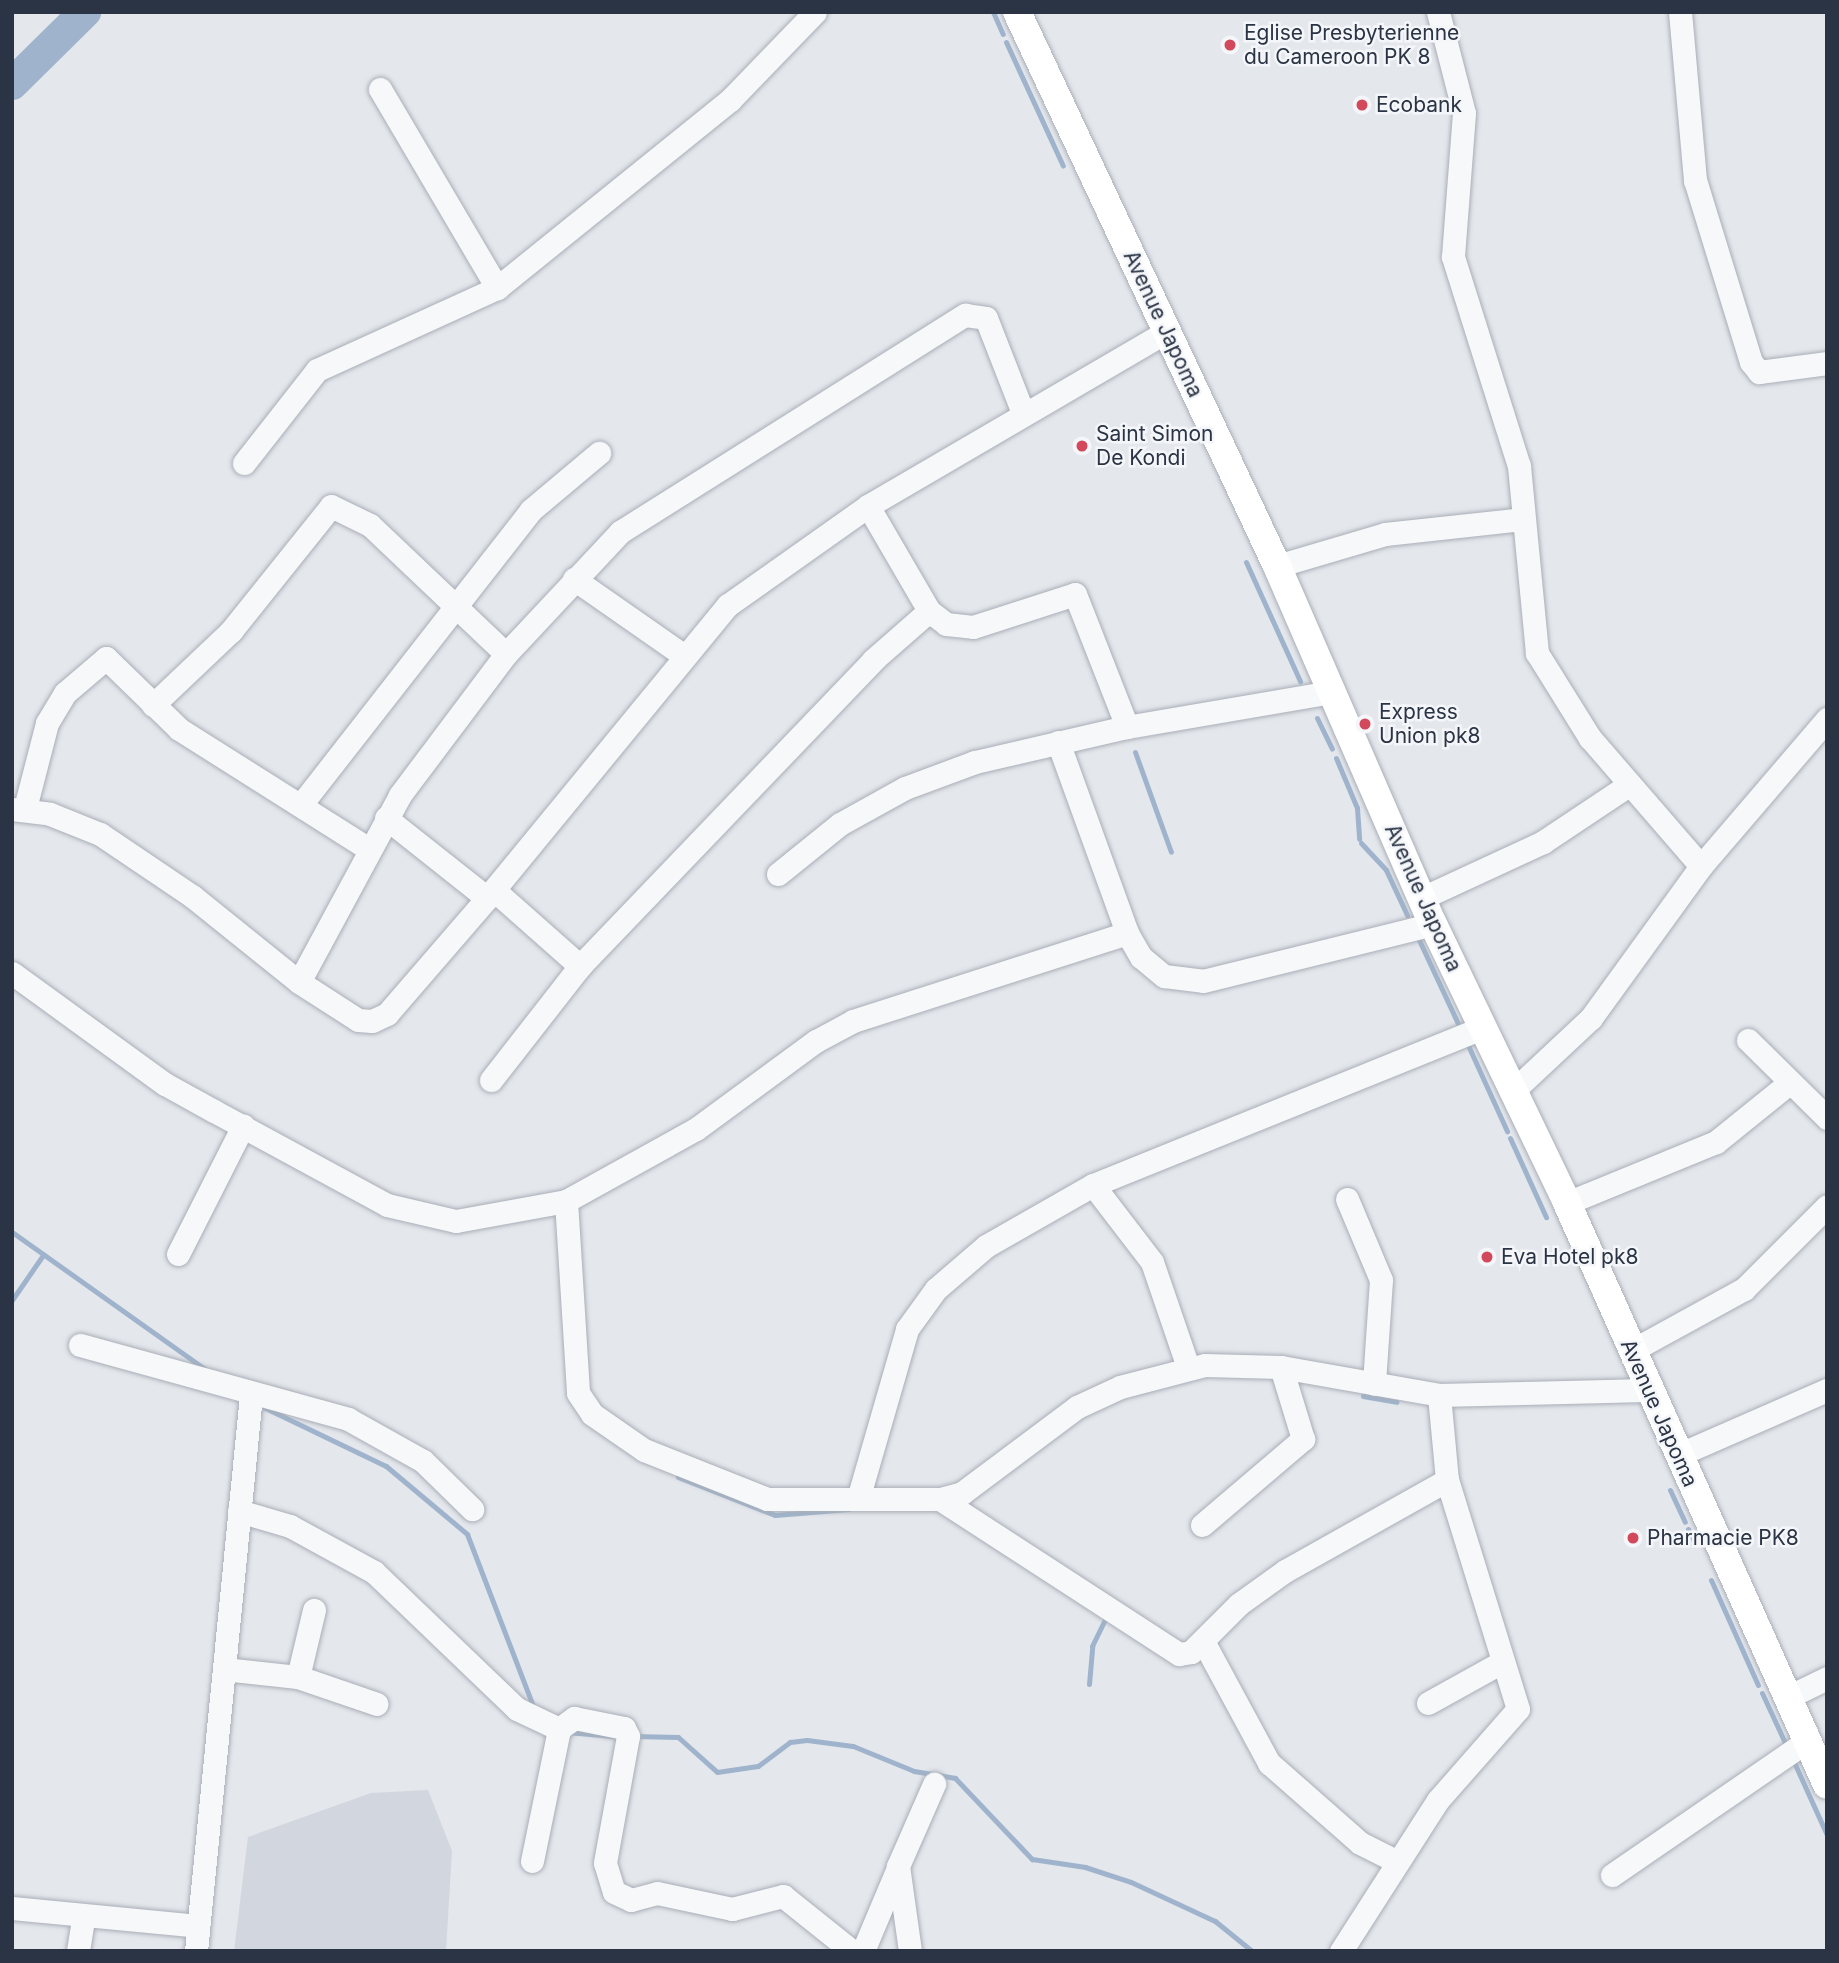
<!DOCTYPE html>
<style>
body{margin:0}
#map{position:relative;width:1839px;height:1963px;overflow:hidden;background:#e4e7ec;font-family:Inter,sans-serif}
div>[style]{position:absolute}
.built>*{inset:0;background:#d2d6de}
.stream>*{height:5px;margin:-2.5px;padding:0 2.5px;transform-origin:2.5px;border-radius:2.5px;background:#9fb4cc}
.river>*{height:32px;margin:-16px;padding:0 16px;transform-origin:16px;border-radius:16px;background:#9fb4cc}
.roads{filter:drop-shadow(0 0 2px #a9aeb7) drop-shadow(0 0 2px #a9aeb7)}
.minor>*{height:23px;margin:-11.5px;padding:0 11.5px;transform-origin:11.5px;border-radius:11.5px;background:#f7f8fa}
.major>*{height:28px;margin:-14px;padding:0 14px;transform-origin:14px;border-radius:14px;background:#fff}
.dots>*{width:19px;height:19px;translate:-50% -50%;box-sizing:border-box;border:4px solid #f4f6f9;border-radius:50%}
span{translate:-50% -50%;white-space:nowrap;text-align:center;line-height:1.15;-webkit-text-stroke:5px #f4f6f9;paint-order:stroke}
.poi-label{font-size:21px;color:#2b3445}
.left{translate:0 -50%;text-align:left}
.street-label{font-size:21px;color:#2b3445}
.frame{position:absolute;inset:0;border:14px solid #2b3445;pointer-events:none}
</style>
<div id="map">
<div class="built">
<div style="clip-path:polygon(428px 1790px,452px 1851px,446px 1951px,234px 1951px,248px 1837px,371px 1793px)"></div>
</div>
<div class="stream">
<div style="left:993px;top:12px;width:24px;rotate:66deg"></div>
<div style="left:1006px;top:42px;width:136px;rotate:65.3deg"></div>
<div style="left:1246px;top:562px;width:131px;rotate:65.6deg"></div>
<div style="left:1317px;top:718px;width:34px;rotate:64deg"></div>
<div style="left:1135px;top:752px;width:106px;rotate:70.2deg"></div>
<div style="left:1336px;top:758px;width:54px;rotate:67.2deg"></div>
<div style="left:1357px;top:808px;width:31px;rotate:86deg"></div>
<div style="left:1361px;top:843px;width:37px;rotate:47deg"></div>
<div style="left:1386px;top:870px;width:50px;rotate:65deg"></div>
<div style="left:1419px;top:940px;width:99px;rotate:65deg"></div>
<div style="left:1467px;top:1043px;width:97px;rotate:65.6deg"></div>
<div style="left:1510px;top:1138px;width:87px;rotate:65.5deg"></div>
<div style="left:12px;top:1232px;width:237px;rotate:35.4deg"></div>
<div style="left:12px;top:1300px;width:55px;rotate:-55.4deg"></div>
<div style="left:1363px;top:1396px;width:34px;rotate:10deg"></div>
<div style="left:257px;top:1404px;width:143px;rotate:25.7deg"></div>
<div style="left:386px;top:1466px;width:106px;rotate:40deg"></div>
<div style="left:467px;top:1534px;width:184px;rotate:69deg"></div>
<div style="left:678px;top:1477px;width:104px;rotate:21.4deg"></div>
<div style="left:775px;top:1515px;width:74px;rotate:-4.6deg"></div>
<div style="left:1670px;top:1490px;width:35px;rotate:65deg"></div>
<div style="left:1688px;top:1529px;width:16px;rotate:63deg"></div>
<div style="left:1711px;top:1580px;width:115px;rotate:65.9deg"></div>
<div style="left:1089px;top:1684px;width:38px;rotate:-85deg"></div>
<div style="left:1092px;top:1646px;width:37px;rotate:-64deg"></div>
<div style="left:1762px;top:1693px;width:60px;rotate:65.2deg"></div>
<div style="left:567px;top:1732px;width:46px;rotate:5deg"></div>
<div style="left:633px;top:1736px;width:45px;rotate:1.3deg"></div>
<div style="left:678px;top:1737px;width:52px;rotate:41.9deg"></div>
<div style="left:717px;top:1772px;width:41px;rotate:-8.3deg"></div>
<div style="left:758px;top:1766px;width:40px;rotate:-37deg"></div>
<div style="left:790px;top:1742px;width:17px;rotate:-7deg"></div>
<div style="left:807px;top:1740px;width:46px;rotate:7.4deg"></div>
<div style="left:853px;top:1746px;width:66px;rotate:22.3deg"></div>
<div style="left:914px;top:1771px;width:42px;rotate:9.7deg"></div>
<div style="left:955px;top:1778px;width:112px;rotate:46.5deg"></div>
<div style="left:1032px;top:1859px;width:54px;rotate:8.6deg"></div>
<div style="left:1085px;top:1867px;width:48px;rotate:18.1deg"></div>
<div style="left:1131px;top:1882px;width:93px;rotate:24.9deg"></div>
<div style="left:1215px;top:1921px;width:48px;rotate:39deg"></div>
<div style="left:1793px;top:1760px;width:82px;rotate:65.6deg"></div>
</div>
<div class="river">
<div style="left:12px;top:84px;width:103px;rotate:-44.6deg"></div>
</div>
<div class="roads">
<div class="minor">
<div style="left:1438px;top:12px;width:104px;rotate:75.6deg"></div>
<div style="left:1464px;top:113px;width:144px;rotate:94.4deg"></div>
<div style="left:1453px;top:257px;width:219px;rotate:72.5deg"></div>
<div style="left:1519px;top:466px;width:188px;rotate:84.5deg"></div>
<div style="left:1537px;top:653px;width:100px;rotate:58.1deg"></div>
<div style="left:1590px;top:738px;width:169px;rotate:49.1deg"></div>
<div style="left:1680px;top:12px;width:169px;rotate:84.9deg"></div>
<div style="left:1695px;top:180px;width:190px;rotate:72.9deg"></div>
<div style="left:1751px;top:362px;width:13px;rotate:51deg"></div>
<div style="left:1759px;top:372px;width:69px;rotate:-7.5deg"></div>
<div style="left:380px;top:89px;width:231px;rotate:59.5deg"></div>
<div style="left:244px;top:463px;width:118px;rotate:-51.9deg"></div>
<div style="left:317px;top:370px;width:198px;rotate:-24.5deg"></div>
<div style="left:497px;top:288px;width:299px;rotate:-38.9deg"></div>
<div style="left:730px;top:100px;width:122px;rotate:-46deg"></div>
<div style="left:868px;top:506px;width:121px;rotate:59.8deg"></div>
<div style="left:929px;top:611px;width:21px;rotate:37deg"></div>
<div style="left:946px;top:624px;width:27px;rotate:6deg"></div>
<div style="left:973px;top:627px;width:107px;rotate:-17.9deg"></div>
<div style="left:1075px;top:594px;width:143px;rotate:68.6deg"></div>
<div style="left:1277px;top:566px;width:113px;rotate:-16.5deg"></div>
<div style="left:1385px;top:534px;width:138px;rotate:-6.2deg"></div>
<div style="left:574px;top:579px;width:133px;rotate:34.9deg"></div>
<div style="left:153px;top:705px;width:108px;rotate:-43.5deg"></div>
<div style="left:231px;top:631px;width:160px;rotate:-51.3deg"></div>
<div style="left:331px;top:506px;width:43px;rotate:26deg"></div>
<div style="left:370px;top:525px;width:187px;rotate:43.5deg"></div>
<div style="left:1058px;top:742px;width:203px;rotate:70.1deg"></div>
<div style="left:1127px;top:933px;width:28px;rotate:60deg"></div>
<div style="left:1141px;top:957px;width:30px;rotate:40deg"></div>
<div style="left:1164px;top:976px;width:39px;rotate:7deg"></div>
<div style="left:1203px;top:981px;width:237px;rotate:-13.9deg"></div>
<div style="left:303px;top:802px;width:370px;rotate:-52deg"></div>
<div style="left:531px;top:510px;width:89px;rotate:-40deg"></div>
<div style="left:25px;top:808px;width:88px;rotate:-75.5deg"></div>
<div style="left:47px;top:723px;width:35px;rotate:-59deg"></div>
<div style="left:65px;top:693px;width:54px;rotate:-40.5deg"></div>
<div style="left:106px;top:658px;width:102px;rotate:44.2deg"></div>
<div style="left:179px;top:729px;width:222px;rotate:32.3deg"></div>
<div style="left:12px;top:809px;width:38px;rotate:7deg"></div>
<div style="left:50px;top:814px;width:54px;rotate:21.8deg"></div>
<div style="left:100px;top:834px;width:111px;rotate:34deg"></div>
<div style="left:192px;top:896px;width:137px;rotate:38.8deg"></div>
<div style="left:299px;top:982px;width:70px;rotate:32.8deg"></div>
<div style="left:358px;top:1020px;width:14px;rotate:4deg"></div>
<div style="left:372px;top:1021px;width:17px;rotate:-25deg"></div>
<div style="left:387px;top:1014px;width:153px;rotate:-49.2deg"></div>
<div style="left:487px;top:898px;width:379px;rotate:-50.6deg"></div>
<div style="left:728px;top:605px;width:171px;rotate:-35.3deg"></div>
<div style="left:868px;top:506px;width:345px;rotate:-30.3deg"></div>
<div style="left:386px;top:818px;width:129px;rotate:38.4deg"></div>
<div style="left:778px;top:874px;width:80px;rotate:-38.9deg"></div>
<div style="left:840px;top:824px;width:74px;rotate:-29deg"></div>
<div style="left:905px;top:788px;width:75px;rotate:-20.4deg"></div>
<div style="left:975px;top:762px;width:156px;rotate:-13deg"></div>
<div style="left:1127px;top:727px;width:207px;rotate:-9.7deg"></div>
<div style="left:494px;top:890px;width:115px;rotate:41.5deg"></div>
<div style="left:1422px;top:898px;width:133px;rotate:-24.8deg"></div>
<div style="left:1543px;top:842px;width:101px;rotate:-33.7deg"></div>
<div style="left:12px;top:973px;width:189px;rotate:36deg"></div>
<div style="left:165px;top:1084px;width:56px;rotate:28.9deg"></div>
<div style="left:214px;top:1111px;width:197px;rotate:28.5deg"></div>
<div style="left:387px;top:1205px;width:71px;rotate:13.1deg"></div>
<div style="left:456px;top:1221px;width:112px;rotate:-10.3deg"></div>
<div style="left:566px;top:1201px;width:149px;rotate:-29deg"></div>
<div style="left:696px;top:1129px;width:149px;rotate:-36.3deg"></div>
<div style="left:816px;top:1041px;width:42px;rotate:-28.4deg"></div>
<div style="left:853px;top:1021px;width:288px;rotate:-17.8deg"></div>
<div style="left:299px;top:982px;width:213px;rotate:-61.6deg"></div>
<div style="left:400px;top:795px;width:176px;rotate:-53.1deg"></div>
<div style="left:506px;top:654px;width:167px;rotate:-46.9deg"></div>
<div style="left:620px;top:532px;width:408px;rotate:-32.2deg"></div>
<div style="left:965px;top:315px;width:21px;rotate:8deg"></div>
<div style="left:986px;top:318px;width:102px;rotate:68.7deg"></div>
<div style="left:1748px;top:1040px;width:111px;rotate:44.6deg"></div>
<div style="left:491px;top:1080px;width:145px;rotate:-52deg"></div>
<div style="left:580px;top:966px;width:424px;rotate:-46.2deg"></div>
<div style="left:873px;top:660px;width:74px;rotate:-41.2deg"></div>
<div style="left:1514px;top:1090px;width:105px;rotate:-43.1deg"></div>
<div style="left:1591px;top:1018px;width:188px;rotate:-54.1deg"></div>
<div style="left:1701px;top:866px;width:194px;rotate:-49.4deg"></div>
<div style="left:1093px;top:1185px;width:97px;rotate:52.5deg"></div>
<div style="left:1152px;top:1262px;width:111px;rotate:71.1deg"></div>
<div style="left:1347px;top:1199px;width:88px;rotate:67.2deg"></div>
<div style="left:1381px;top:1280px;width:104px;rotate:93.9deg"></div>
<div style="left:566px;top:1201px;width:192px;rotate:86.4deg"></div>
<div style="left:578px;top:1393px;width:25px;rotate:56deg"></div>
<div style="left:592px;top:1414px;width:63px;rotate:34.7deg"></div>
<div style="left:644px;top:1450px;width:132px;rotate:21.7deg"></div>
<div style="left:767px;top:1499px;width:173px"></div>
<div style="left:940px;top:1499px;width:23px;rotate:-15deg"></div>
<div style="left:962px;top:1493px;width:144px;rotate:-36.8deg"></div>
<div style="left:1077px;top:1407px;width:47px;rotate:-24.9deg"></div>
<div style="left:1120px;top:1387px;width:88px;rotate:-14.5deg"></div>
<div style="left:1205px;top:1365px;width:76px;rotate:1.5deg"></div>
<div style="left:1281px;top:1367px;width:160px;rotate:10deg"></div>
<div style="left:1439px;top:1395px;width:209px;rotate:-1.4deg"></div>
<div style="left:1567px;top:1203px;width:161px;rotate:-22.3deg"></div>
<div style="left:1716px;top:1142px;width:92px;rotate:-38.9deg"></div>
<div style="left:178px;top:1254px;width:144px;rotate:-63.1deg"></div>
<div style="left:80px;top:1345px;width:278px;rotate:15.4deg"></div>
<div style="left:348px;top:1419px;width:86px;rotate:29.2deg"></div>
<div style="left:423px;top:1461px;width:69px;rotate:44.4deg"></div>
<div style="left:1631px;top:1351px;width:129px;rotate:-28.8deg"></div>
<div style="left:1744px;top:1289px;width:117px;rotate:-45deg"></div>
<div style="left:1678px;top:1455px;width:163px;rotate:-23.6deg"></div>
<div style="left:858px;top:1499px;width:177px;rotate:-73.9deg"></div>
<div style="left:907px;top:1329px;width:49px;rotate:-54.1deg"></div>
<div style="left:936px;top:1289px;width:66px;rotate:-40.7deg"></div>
<div style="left:986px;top:1246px;width:123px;rotate:-29.7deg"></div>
<div style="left:1093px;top:1185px;width:419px;rotate:-22deg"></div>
<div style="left:940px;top:1499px;width:285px;rotate:33deg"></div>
<div style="left:1179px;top:1654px;width:12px;rotate:-9deg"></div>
<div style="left:1191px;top:1652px;width:68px;rotate:-45deg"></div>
<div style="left:1239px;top:1604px;width:57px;rotate:-35.7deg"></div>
<div style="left:1285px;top:1571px;width:186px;rotate:-29.3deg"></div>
<div style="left:239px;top:1511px;width:53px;rotate:16.4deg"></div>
<div style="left:290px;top:1526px;width:96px;rotate:28.7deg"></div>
<div style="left:374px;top:1572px;width:198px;rotate:43.8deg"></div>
<div style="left:517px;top:1709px;width:47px;rotate:25.5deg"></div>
<div style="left:1202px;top:1525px;width:133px;rotate:-40.4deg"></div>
<div style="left:1303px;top:1439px;width:75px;rotate:-107deg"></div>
<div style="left:1203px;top:1641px;width:139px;rotate:61.6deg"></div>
<div style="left:1269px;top:1763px;width:121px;rotate:41.3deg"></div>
<div style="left:1360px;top:1843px;width:40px;rotate:26.6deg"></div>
<div style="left:224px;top:1669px;width:74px;rotate:6.2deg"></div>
<div style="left:298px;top:1677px;width:83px;rotate:18.9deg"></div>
<div style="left:298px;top:1677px;width:69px;rotate:-76.6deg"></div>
<div style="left:1788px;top:1697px;width:43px;rotate:-26deg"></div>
<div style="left:1428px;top:1703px;width:85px;rotate:-29deg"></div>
<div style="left:532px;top:1861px;width:135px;rotate:-78.4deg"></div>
<div style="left:559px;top:1729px;width:19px;rotate:-36deg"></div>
<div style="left:574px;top:1718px;width:51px;rotate:11.3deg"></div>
<div style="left:624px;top:1728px;width:9px;rotate:63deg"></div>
<div style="left:628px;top:1736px;width:129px;rotate:100.3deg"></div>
<div style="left:605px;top:1863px;width:30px;rotate:73deg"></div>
<div style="left:614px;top:1892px;width:19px;rotate:25deg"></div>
<div style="left:631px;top:1900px;width:27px;rotate:-15deg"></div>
<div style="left:657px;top:1893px;width:77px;rotate:12deg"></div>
<div style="left:732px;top:1909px;width:53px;rotate:-14.3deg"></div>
<div style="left:783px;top:1896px;width:88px;rotate:38.6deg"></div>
<div style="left:1612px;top:1875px;width:237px;rotate:-34.5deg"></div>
<div style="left:12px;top:1908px;width:187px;rotate:5.5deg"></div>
<div style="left:78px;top:1951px;width:36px;rotate:-81deg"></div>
<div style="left:196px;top:1951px;width:559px;rotate:-84.35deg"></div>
<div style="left:863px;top:1951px;width:88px;rotate:-67.2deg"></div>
<div style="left:910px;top:1951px;width:86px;rotate:-98deg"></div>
<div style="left:898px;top:1866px;width:90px;rotate:-66.3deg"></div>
<div style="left:1341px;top:1951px;width:179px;rotate:-57.3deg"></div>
<div style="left:1438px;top:1800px;width:121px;rotate:-48.7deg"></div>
<div style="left:1518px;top:1709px;width:240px;rotate:-107.2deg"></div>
<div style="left:1447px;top:1480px;width:85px;rotate:-95.4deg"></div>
</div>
<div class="major">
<div style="left:1017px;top:12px;width:612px;rotate:64.86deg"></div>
<div style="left:1277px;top:566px;width:391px;rotate:66.5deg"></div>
<div style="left:1433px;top:924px;width:310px;rotate:64.3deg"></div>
<div style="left:1567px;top:1203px;width:637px;rotate:65.93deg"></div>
</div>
</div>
<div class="dots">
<div style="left:1230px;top:45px;background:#d1495b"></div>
<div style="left:1362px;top:105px;background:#d1495b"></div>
<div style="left:1082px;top:446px;background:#d1495b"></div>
<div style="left:1365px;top:724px;background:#d1495b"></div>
<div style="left:1487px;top:1257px;background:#d1495b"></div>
<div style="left:1633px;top:1538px;background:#d1495b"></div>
</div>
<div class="poi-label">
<span class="left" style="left:1244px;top:45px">Eglise Presbyterienne<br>du Cameroon PK 8</span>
<span class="left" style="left:1376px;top:105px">Ecobank</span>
<span class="left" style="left:1096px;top:446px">Saint Simon<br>De Kondi</span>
<span class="left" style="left:1379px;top:724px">Express<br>Union pk8</span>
<span class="left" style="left:1501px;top:1257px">Eva Hotel pk8</span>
<span class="left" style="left:1647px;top:1538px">Pharmacie PK8</span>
</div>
<div class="street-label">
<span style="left:1163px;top:324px;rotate:65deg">Avenue Japoma</span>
<span style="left:1423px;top:898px;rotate:66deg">Avenue Japoma</span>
<span style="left:1659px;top:1413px;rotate:66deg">Avenue Japoma</span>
</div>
<div class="frame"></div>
</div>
